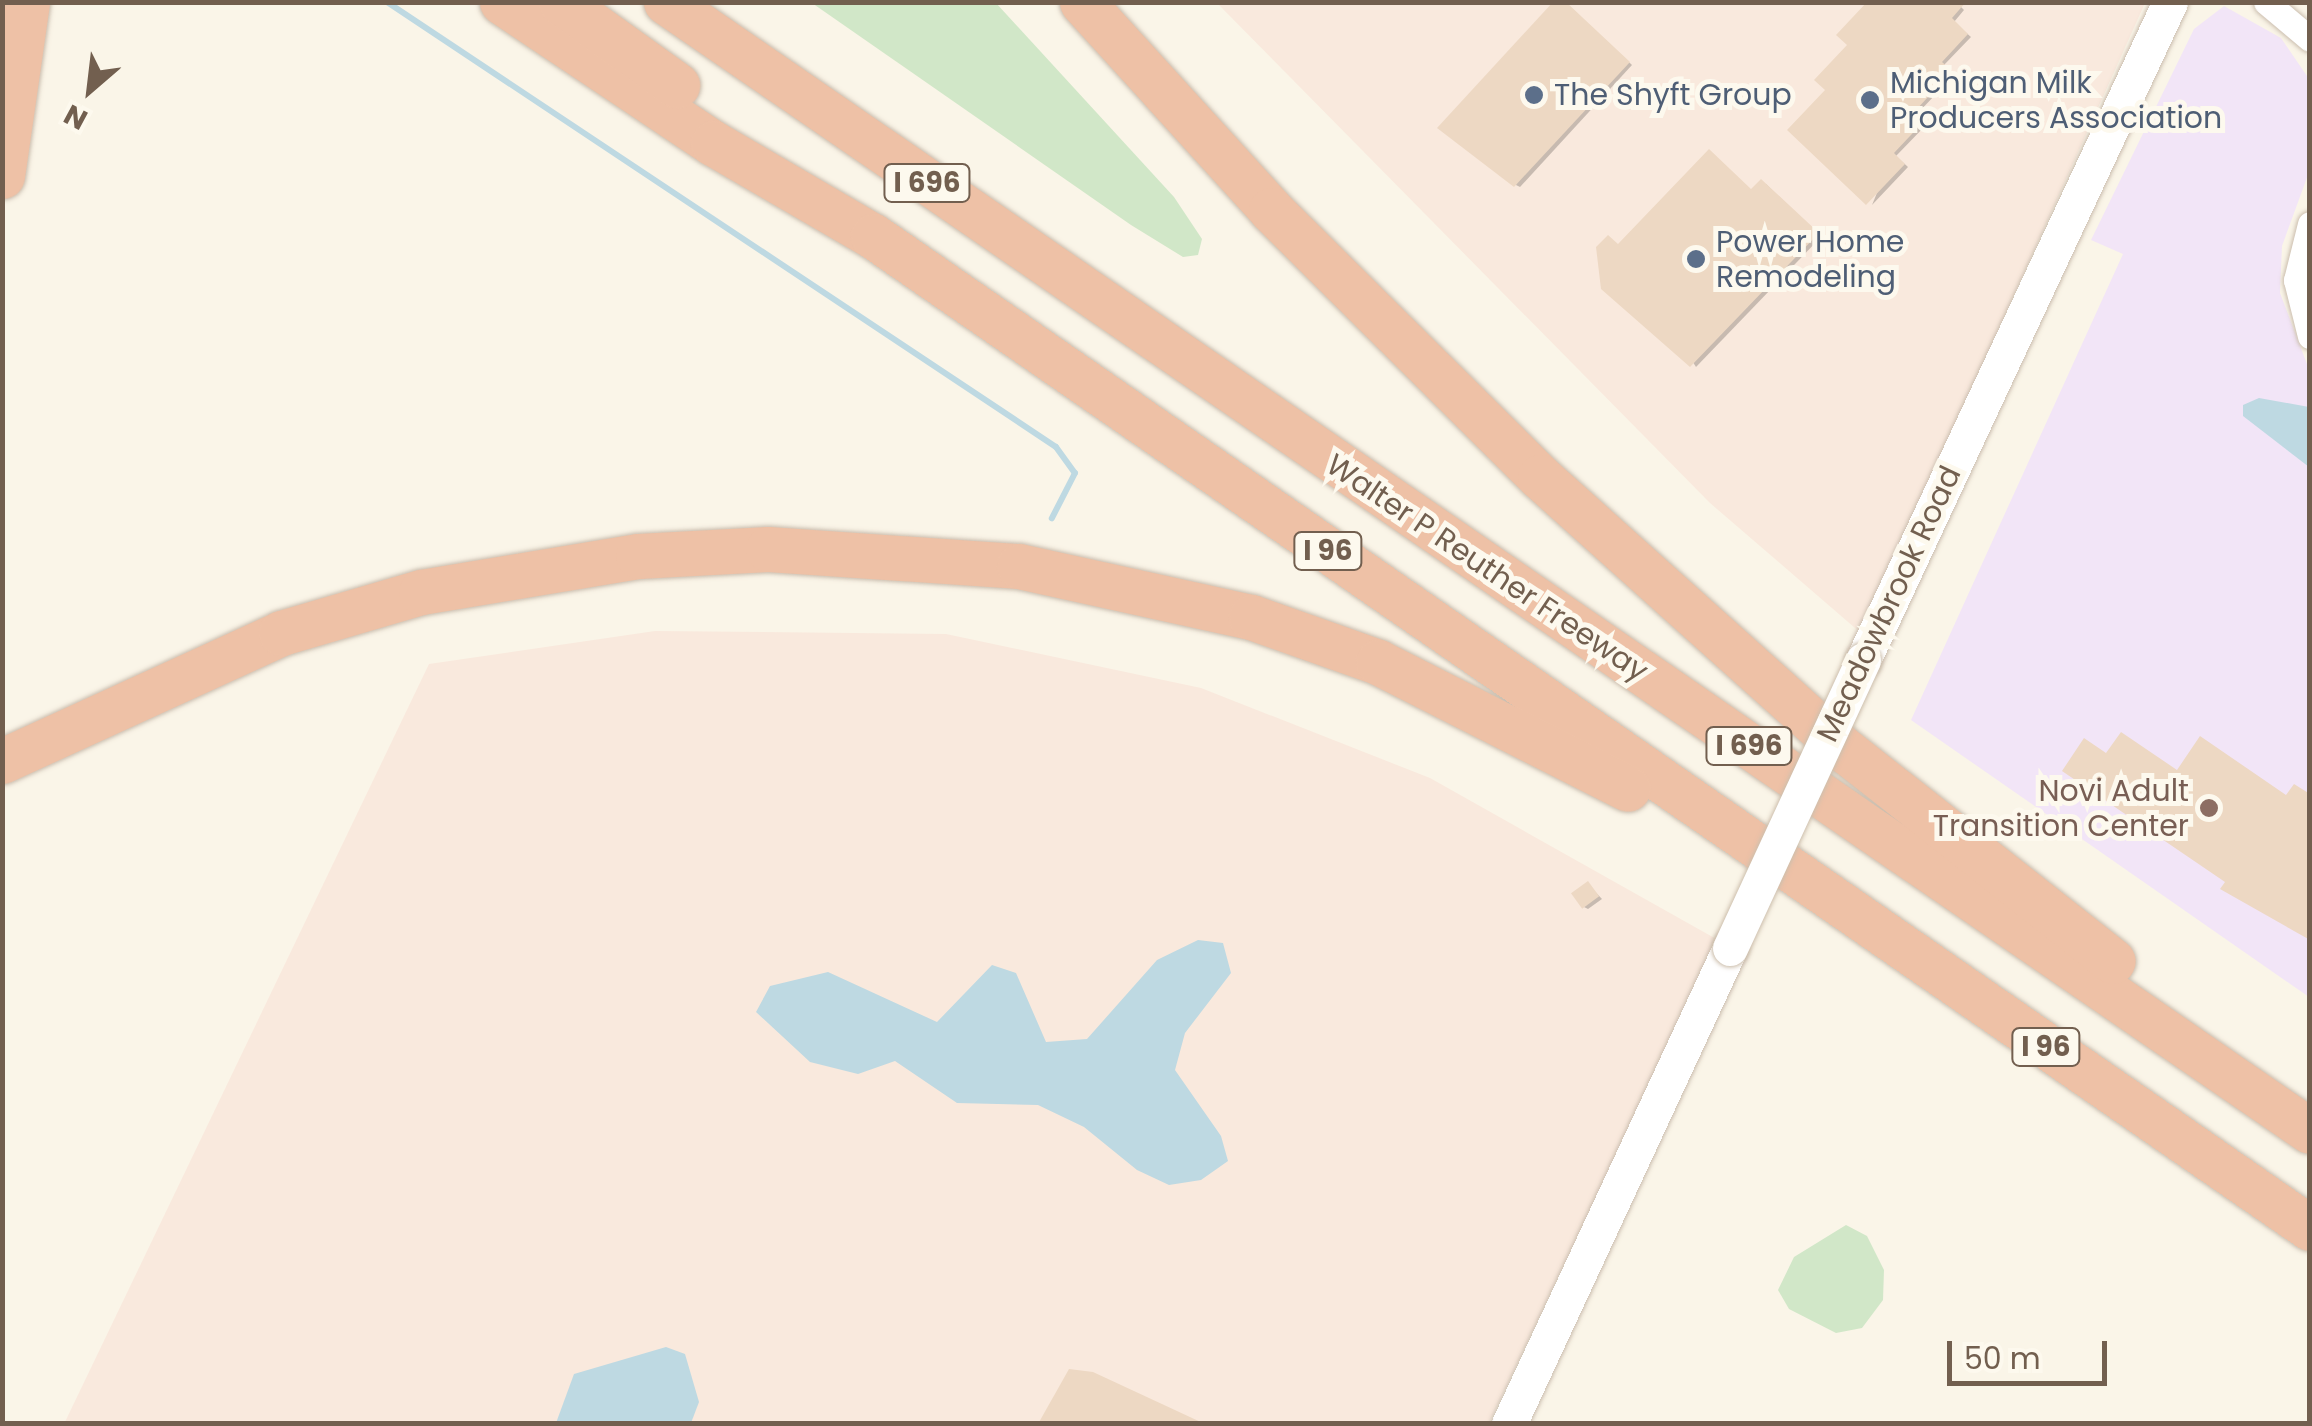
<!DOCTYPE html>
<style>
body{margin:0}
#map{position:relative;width:2312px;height:1426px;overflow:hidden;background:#faf5e8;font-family:Poppins,sans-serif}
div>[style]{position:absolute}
.commercial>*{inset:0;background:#f9e9dd}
.education>*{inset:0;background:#f2e5f7}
.green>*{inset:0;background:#d1e7c8}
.water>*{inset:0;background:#bed9e2}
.shadow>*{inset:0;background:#0003}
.stream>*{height:6px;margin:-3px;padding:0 3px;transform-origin:3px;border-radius:3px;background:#bed9e2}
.building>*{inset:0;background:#edd8c3;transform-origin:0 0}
.roads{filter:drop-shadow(0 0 2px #cbbeaf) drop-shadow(0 0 2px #cbbeaf)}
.street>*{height:25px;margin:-12.5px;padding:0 12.5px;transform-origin:12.5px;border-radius:12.5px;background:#fff}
.secondary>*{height:35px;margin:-17.5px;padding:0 17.5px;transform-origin:17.5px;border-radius:17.5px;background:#fff}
.highway>*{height:45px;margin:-22.5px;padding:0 22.5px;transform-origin:22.5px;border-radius:22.5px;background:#eec1a6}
.bridges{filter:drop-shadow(0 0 2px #cdbfad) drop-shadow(0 0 2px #cdbfad)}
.secondary-bridge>*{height:35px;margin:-17.5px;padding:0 17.5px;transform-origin:17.5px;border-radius:17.5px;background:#fff}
.dots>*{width:28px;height:28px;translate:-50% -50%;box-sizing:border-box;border:5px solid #fdf9ee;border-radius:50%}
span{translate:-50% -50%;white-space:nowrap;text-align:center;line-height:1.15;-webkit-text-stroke:10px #fdf9ee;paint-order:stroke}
.shield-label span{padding:2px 8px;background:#fdf9ee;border:2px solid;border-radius:8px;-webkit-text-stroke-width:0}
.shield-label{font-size:28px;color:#725f4f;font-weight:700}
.service-label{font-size:30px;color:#4e5e75}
.left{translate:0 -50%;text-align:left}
.street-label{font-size:30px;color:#725f4f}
.education-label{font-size:30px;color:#785e54}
.right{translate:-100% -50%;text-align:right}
.frame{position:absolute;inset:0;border:5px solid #725f4f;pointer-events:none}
.north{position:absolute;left:40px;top:40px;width:100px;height:100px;-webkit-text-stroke:8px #fdf9ee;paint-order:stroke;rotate:208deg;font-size:28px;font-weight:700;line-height:40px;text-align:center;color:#725f4f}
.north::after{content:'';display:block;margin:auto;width:35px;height:45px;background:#725f4f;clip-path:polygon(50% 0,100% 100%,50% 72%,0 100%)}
.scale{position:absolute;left:1947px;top:1341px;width:160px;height:45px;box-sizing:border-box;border:5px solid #725f4f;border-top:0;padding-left:12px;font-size:30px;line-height:35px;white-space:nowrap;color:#725f4f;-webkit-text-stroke:8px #fdf9ee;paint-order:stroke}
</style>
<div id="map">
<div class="commercial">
<div style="clip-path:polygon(1217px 3px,2145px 3px,1862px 634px,1710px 503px)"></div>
<div style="clip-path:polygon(655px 631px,946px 634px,1201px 688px,1430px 778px,1718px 940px,1489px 1423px,64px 1424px,429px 664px)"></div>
</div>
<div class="education">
<div style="clip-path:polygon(2224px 6px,2281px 38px,2309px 79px,2309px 172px,2282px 246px,2280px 293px,2310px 372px,2309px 997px,1911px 720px,2123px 254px,2091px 240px,2194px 29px)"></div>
</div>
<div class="green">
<div style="clip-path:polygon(812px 3px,996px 3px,1174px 197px,1202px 239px,1198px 255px,1183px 257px,1131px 225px)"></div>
<div style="clip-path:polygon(1846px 1225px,1867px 1236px,1884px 1270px,1883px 1300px,1862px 1328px,1836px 1333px,1789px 1309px,1778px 1290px,1794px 1257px)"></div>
</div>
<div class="water">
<div style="clip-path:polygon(2259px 398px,2309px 407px,2309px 467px,2243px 416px,2243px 405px)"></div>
<div style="clip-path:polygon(1198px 940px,1223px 943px,1231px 973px,1185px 1033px,1175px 1070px,1221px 1136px,1228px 1161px,1201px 1180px,1169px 1185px,1137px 1170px,1084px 1127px,1038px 1105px,957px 1103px,895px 1061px,858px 1074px,810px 1062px,756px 1012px,770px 986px,828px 972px,937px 1022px,992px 965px,1016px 973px,1046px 1042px,1087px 1039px,1157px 960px)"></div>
<div style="clip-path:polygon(666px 1347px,685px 1354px,699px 1402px,691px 1423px,556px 1423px,574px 1374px)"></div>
</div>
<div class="shadow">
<div style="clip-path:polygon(1565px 2px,1632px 65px,1520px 187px,1516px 185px)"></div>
<div style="clip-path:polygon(1956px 2px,1964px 10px,1954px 22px,1971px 37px,1944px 65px,1954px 75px,1918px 113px,1928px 123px,1896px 156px,1908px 167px,1872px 205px)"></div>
<div style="clip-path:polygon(1766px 184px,1821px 237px,1696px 367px,1619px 246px)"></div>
<div style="clip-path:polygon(1588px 884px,1602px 899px,1588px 909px,1584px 907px)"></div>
</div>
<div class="stream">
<div style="left:387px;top:2px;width:803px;rotate:33.63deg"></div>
<div style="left:1056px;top:447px;width:32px;rotate:54deg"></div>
<div style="left:1075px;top:473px;width:51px;rotate:117.1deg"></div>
</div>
<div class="building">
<div style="clip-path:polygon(1553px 2px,1566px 2px,1630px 62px,1514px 187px,1437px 128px)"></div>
<div style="clip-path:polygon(1867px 2px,1966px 2px,1952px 18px,1968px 34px,1942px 62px,1952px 71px,1916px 110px,1926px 119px,1894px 153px,1905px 164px,1866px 205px,1787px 130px,1825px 90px,1814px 80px,1847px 45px,1836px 35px)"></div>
<div style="clip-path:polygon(1709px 149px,1751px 189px,1761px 179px,1819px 233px,1690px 367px,1601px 289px,1596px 247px,1608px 235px,1618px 244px)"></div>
<div style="clip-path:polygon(2121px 732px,2177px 770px,2200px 736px,2286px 795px,2294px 784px,2310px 794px,2310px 940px,2220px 889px,2225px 882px,2062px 771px,2084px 738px,2106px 753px)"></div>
<div style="left:1588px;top:881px;width:19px;height:21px;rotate:54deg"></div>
<div style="clip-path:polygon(1069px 1369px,1093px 1372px,1205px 1424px,1038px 1424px)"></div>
</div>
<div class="roads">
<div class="street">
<div style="left:2266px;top:2px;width:57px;rotate:40.1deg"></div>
<div style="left:2310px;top:224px;width:58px;rotate:104deg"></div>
<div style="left:2296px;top:280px;width:58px;rotate:76deg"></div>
</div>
<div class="secondary">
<div style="left:1863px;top:660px;width:726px;rotate:-64.99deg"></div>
<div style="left:1509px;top:1424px;width:525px;rotate:-65.1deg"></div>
</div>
<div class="highway">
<div style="left:502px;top:2px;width:254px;rotate:33.8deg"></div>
<div style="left:713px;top:143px;width:185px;rotate:30.2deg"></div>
<div style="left:873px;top:236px;width:1746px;rotate:34.62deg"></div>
<div style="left:561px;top:2px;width:143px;rotate:35.6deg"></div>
<div style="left:666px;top:2px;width:1994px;rotate:34.48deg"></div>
<div style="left:1082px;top:2px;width:281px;rotate:47.7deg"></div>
<div style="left:1271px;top:210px;width:379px;rotate:44.8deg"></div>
<div style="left:1540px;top:477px;width:412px;rotate:41.9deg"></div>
<div style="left:1847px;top:752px;width:338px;rotate:38.2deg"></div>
<div style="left:2px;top:176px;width:176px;rotate:-81.8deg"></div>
<div style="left:2px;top:761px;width:307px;rotate:-24.6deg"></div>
<div style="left:281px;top:633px;width:146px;rotate:-16.3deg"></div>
<div style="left:421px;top:592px;width:220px;rotate:-9.4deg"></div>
<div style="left:638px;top:556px;width:130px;rotate:-3.1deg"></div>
<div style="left:768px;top:549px;width:252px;rotate:3.9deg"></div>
<div style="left:1019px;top:566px;width:238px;rotate:12.4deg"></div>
<div style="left:1251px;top:617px;width:135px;rotate:19.5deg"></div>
<div style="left:1378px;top:662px;width:280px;rotate:26.9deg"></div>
</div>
</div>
<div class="bridges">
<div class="secondary-bridge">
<div style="left:1730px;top:948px;width:317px;rotate:-65.2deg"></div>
</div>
</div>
<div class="dots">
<div style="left:1534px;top:95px;background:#5c6f8a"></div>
<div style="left:1870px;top:100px;background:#5c6f8a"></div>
<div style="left:1696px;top:259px;background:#5c6f8a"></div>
<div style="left:2209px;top:808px;background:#8d6e63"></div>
</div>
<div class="shield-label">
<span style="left:927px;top:183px">I 696</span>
<span style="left:1328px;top:551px">I 96</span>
<span style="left:1749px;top:746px">I 696</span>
<span style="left:2046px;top:1047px">I 96</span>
</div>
<div class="service-label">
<span class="left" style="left:1890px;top:100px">Michigan Milk<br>Producers Association</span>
<span class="left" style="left:1554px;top:95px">The Shyft Group</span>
<span class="left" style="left:1716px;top:259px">Power Home<br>Remodeling</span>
</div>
<div class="street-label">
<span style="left:1487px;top:568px;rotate:34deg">Walter P Reuther Freeway</span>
<span style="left:1889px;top:604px;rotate:-65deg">Meadowbrook Road</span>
</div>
<div class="education-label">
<span class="right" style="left:2189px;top:808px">Novi Adult<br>Transition Center</span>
</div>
<div class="frame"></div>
<div class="north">N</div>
<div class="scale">50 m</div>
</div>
